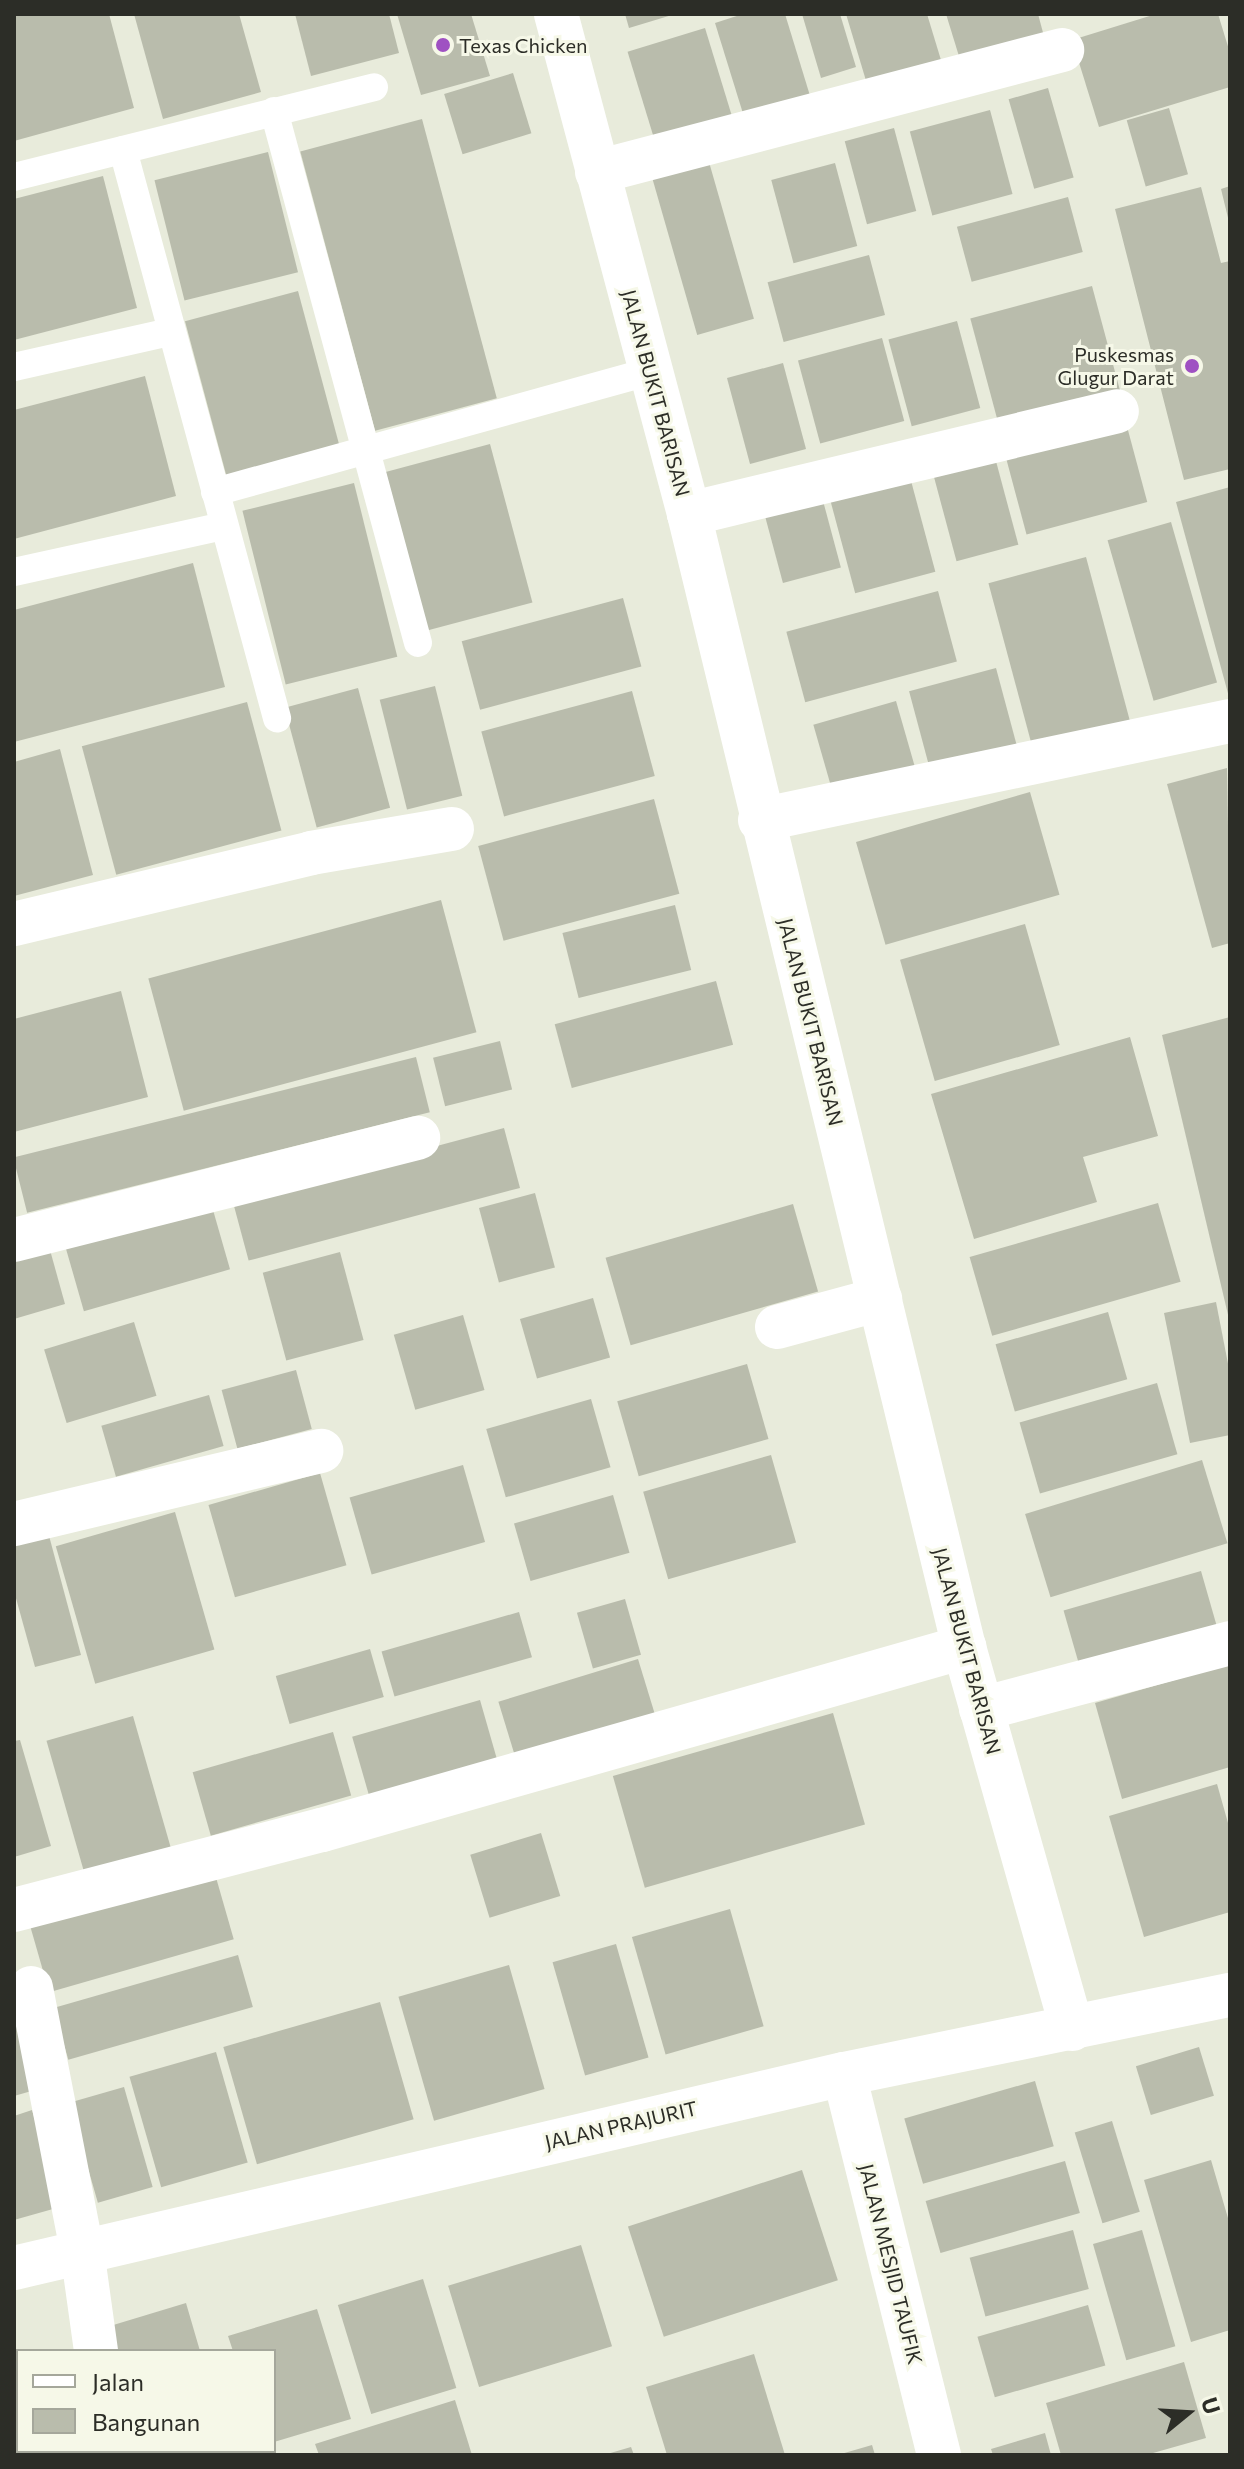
<!DOCTYPE html>
<style>
body{margin:0}
#map{position:relative;width:1244px;height:2469px;overflow:hidden;background:#e8ebdb;font-family:Commissioner,sans-serif}
div>[style]{position:absolute}
.building>*{inset:0;background:#b9bcac;transform-origin:0 0}
.service>*{height:28px;margin:-14px;padding:0 14px;transform-origin:14px;border-radius:14px;background:#fff}
.minor>*{height:44px;margin:-22px;padding:0 22px;transform-origin:22px;border-radius:22px;background:#fff}
.dots>*{width:22px;height:22px;translate:-50% -50%;box-sizing:border-box;border:4px solid #f6f8e8;border-radius:50%}
span{translate:-50% -50%;white-space:nowrap;text-align:center;line-height:1.15;-webkit-text-stroke:6px #f6f8e8;paint-order:stroke}
.poi-label{font-size:20px;color:#2c2d27}
.left{translate:0 -50%;text-align:left}
.right{translate:-100% -50%;text-align:right}
.street-label{font-size:20px;color:#2c2d27}
.frame{position:absolute;inset:0;border:16px solid #2c2d27;pointer-events:none}
.legend{position:absolute;left:16px;top:2349px;width:260px;height:104px;box-sizing:border-box;background:#f6f8e8;border:2px solid #a5a79b;margin:0;padding:10px 14px;list-style:none;font-size:24px;color:#2c2d27}
.legend li{display:flex;align-items:center;gap:16px;height:40px}
.legend b{width:40px;border:2px solid #a5a79b}
.north{position:absolute;left:1148px;top:2373px;width:80px;height:80px;-webkit-text-stroke:6px #f6f8e8;paint-order:stroke;rotate:72deg;font-size:22px;font-weight:700;line-height:32px;text-align:center;color:#2c2d27}
.north::after{content:'';display:block;margin:auto;width:28px;height:36px;background:#2c2d27;clip-path:polygon(50% 0,100% 100%,50% 72%,0 100%)}
</style>
<div id="map">
<div class="building">
<div style="clip-path:polygon(14px 14px,109px 14px,134px 108px,14px 141px)"></div>
<div style="clip-path:polygon(134px 14px,239px 14px,261px 92px,163px 119px)"></div>
<div style="clip-path:polygon(295px 14px,389px 14px,399px 53px,311px 76px)"></div>
<div style="clip-path:polygon(397px 14px,471px 14px,490px 76px,421px 95px)"></div>
<div style="clip-path:polygon(625px 14px,671px 14px,672px 15px,629px 28px)"></div>
<div style="clip-path:polygon(743px 14px,785px 14px,811px 99px,745px 120px,715px 23px)"></div>
<div style="clip-path:polygon(802px 14px,840px 14px,856px 67px,821px 78px)"></div>
<div style="clip-path:polygon(846px 14px,927px 14px,944px 70px,870px 94px)"></div>
<div style="clip-path:polygon(946px 14px,1038px 14px,1045px 40px,962px 66px)"></div>
<div style="clip-path:polygon(1156px 14px,1218px 14px,1230px 53px,1230px 87px,1099px 127px,1072px 40px)"></div>
<div style="left:705px;top:28px;width:101px;height:81px;rotate:73deg"></div>
<div style="left:513px;top:73px;width:63px;height:72px;rotate:73deg"></div>
<div style="left:1048px;top:88px;width:93px;height:41px;rotate:74deg"></div>
<div style="left:1169px;top:108px;width:69px;height:44px;rotate:74deg"></div>
<div style="left:990px;top:110px;width:87px;height:83px;rotate:75deg"></div>
<div style="left:422px;top:119px;width:289px;height:126px;rotate:75deg"></div>
<div style="left:894px;top:128px;width:86px;height:51px;rotate:75deg"></div>
<div style="left:268px;top:152px;width:124px;height:117px;rotate:76deg"></div>
<div style="left:709px;top:162px;width:163px;height:59px;rotate:74deg"></div>
<div style="left:835px;top:163px;width:86px;height:66px;rotate:75deg"></div>
<div style="clip-path:polygon(103px 176px,137px 308px,14px 340px,14px 199px)"></div>
<div style="clip-path:polygon(1230px 186px,1230px 222px,1229px 222px,1221px 189px)"></div>
<div style="clip-path:polygon(1201px 187px,1221px 263px,1230px 261px,1230px 469px,1184px 480px,1115px 209px)"></div>
<div style="left:1068px;top:197px;width:57px;height:115px;rotate:75deg"></div>
<div style="left:869px;top:255px;width:62px;height:105px;rotate:75deg"></div>
<div style="left:1092px;top:286px;width:108px;height:126px;rotate:75deg"></div>
<div style="left:298px;top:291px;width:163px;height:117px;rotate:75deg"></div>
<div style="left:957px;top:321px;width:90px;height:71px;rotate:75deg"></div>
<div style="left:882px;top:338px;width:86px;height:87px;rotate:75deg"></div>
<div style="left:783px;top:363px;width:89px;height:58px;rotate:75deg"></div>
<div style="clip-path:polygon(145px 376px,176px 496px,14px 539px,14px 410px)"></div>
<div style="left:1125px;top:419px;width:86px;height:125px;rotate:75deg"></div>
<div style="left:490px;top:444px;width:164px;height:108px;rotate:75deg"></div>
<div style="left:993px;top:450px;width:98px;height:64px;rotate:75deg"></div>
<div style="left:910px;top:477px;width:98px;height:83px;rotate:75deg"></div>
<div style="left:354px;top:483px;width:179px;height:115px;rotate:76deg"></div>
<div style="clip-path:polygon(1230px 487px,1230px 697px,1229px 697px,1176px 502px)"></div>
<div style="left:822px;top:497px;width:73px;height:60px;rotate:75deg"></div>
<div style="left:1171px;top:522px;width:167px;height:66px;rotate:74deg"></div>
<div style="left:1086px;top:557px;width:169px;height:101px;rotate:75deg"></div>
<div style="clip-path:polygon(193px 563px,225px 687px,14px 742px,14px 610px)"></div>
<div style="left:938px;top:591px;width:73px;height:157px;rotate:75deg"></div>
<div style="left:623px;top:598px;width:71px;height:167px;rotate:75deg"></div>
<div style="left:996px;top:668px;width:86px;height:90px;rotate:75deg"></div>
<div style="left:435px;top:686px;width:113px;height:57px;rotate:76deg"></div>
<div style="left:358px;top:688px;width:124px;height:76px;rotate:75deg"></div>
<div style="left:632px;top:691px;width:88px;height:156px;rotate:75deg"></div>
<div style="left:896px;top:701px;width:71px;height:86px;rotate:74deg"></div>
<div style="left:247px;top:702px;width:133px;height:171px;rotate:75deg"></div>
<div style="clip-path:polygon(60px 749px,93px 875px,14px 896px,14px 762px)"></div>
<div style="clip-path:polygon(1227px 768px,1230px 943px,1212px 948px,1167px 784px)"></div>
<div style="left:1030px;top:792px;width:107px;height:181px;rotate:74deg"></div>
<div style="left:654px;top:799px;width:98px;height:182px;rotate:75deg"></div>
<div style="left:441px;top:900px;width:137px;height:303px;rotate:75deg"></div>
<div style="left:675px;top:905px;width:67px;height:116px;rotate:76deg"></div>
<div style="left:1025px;top:924px;width:126px;height:130px;rotate:74deg"></div>
<div style="left:716px;top:981px;width:66px;height:167px;rotate:75deg"></div>
<div style="clip-path:polygon(121px 991px,148px 1097px,14px 1132px,14px 1019px)"></div>
<div style="clip-path:polygon(1230px 1017px,1230px 1318px,1229px 1319px,1162px 1035px)"></div>
<div style="clip-path:polygon(1130px 1037px,1158px 1136px,1083px 1157px,1097px 1202px,974px 1239px,931px 1094px)"></div>
<div style="left:500px;top:1041px;width:50px;height:69px;rotate:76deg"></div>
<div style="left:416px;top:1057px;width:57px;height:415px;rotate:76deg"></div>
<div style="left:504px;top:1128px;width:62px;height:281px;rotate:75deg"></div>
<div style="left:535px;top:1193px;width:77px;height:58px;rotate:75deg"></div>
<div style="left:211px;top:1203px;width:69px;height:152px;rotate:74deg"></div>
<div style="left:1158px;top:1203px;width:82px;height:196px;rotate:74deg"></div>
<div style="left:793px;top:1204px;width:91px;height:195px;rotate:74deg"></div>
<div style="clip-path:polygon(50px 1250px,65px 1304px,14px 1319px,14px 1260px)"></div>
<div style="left:340px;top:1252px;width:91px;height:80px;rotate:75deg"></div>
<div style="left:593px;top:1298px;width:62px;height:76px;rotate:74deg"></div>
<div style="clip-path:polygon(1216px 1302px,1230px 1374px,1230px 1435px,1190px 1443px,1164px 1313px)"></div>
<div style="left:1108px;top:1312px;width:70px;height:117px;rotate:74deg"></div>
<div style="left:463px;top:1315px;width:78px;height:72px;rotate:74deg"></div>
<div style="left:134px;top:1322px;width:77px;height:94px;rotate:73deg"></div>
<div style="left:747px;top:1364px;width:78px;height:135px;rotate:74deg"></div>
<div style="left:296px;top:1370px;width:61px;height:77px;rotate:75deg"></div>
<div style="left:1157px;top:1383px;width:74px;height:143px;rotate:74deg"></div>
<div style="left:209px;top:1395px;width:53px;height:112px;rotate:74deg"></div>
<div style="left:591px;top:1399px;width:71px;height:109px;rotate:74deg"></div>
<div style="left:771px;top:1455px;width:91px;height:133px;rotate:74deg"></div>
<div style="left:1202px;top:1460px;width:87px;height:185px;rotate:73deg"></div>
<div style="left:463px;top:1465px;width:80px;height:118px;rotate:74deg"></div>
<div style="left:320px;top:1473px;width:96px;height:116px;rotate:74deg"></div>
<div style="left:613px;top:1495px;width:60px;height:103px;rotate:74deg"></div>
<div style="left:175px;top:1512px;width:143px;height:124px;rotate:74deg"></div>
<div style="clip-path:polygon(48px 1532px,81px 1655px,35px 1667px,14px 1591px,14px 1541px)"></div>
<div style="left:1201px;top:1571px;width:73px;height:143px;rotate:74deg"></div>
<div style="left:625px;top:1599px;width:58px;height:50px;rotate:74deg"></div>
<div style="left:519px;top:1612px;width:47px;height:143px;rotate:74deg"></div>
<div style="left:370px;top:1649px;width:50px;height:98px;rotate:74deg"></div>
<div style="left:638px;top:1659px;width:63px;height:146px;rotate:73deg"></div>
<div style="clip-path:polygon(1230px 1664px,1230px 1767px,1122px 1799px,1095px 1703px)"></div>
<div style="left:480px;top:1700px;width:66px;height:133px;rotate:74deg"></div>
<div style="left:833px;top:1713px;width:116px;height:229px;rotate:74deg"></div>
<div style="left:133px;top:1716px;width:140px;height:90px;rotate:74deg"></div>
<div style="left:333px;top:1732px;width:66px;height:146px;rotate:74deg"></div>
<div style="clip-path:polygon(20px 1740px,51px 1846px,14px 1857px,14px 1741px)"></div>
<div style="clip-path:polygon(1217px 1784px,1230px 1830px,1230px 1912px,1144px 1937px,1109px 1816px)"></div>
<div style="left:541px;top:1833px;width:66px;height:74px;rotate:73deg"></div>
<div style="left:215px;top:1874px;width:68px;height:192px;rotate:74deg"></div>
<div style="left:730px;top:1909px;width:122px;height:102px;rotate:74deg"></div>
<div style="left:616px;top:1944px;width:118px;height:66px;rotate:74deg"></div>
<div style="left:238px;top:1955px;width:54px;height:192px;rotate:74deg"></div>
<div style="left:509px;top:1965px;width:129px;height:115px;rotate:74deg"></div>
<div style="left:380px;top:2002px;width:122px;height:163px;rotate:74deg"></div>
<div style="clip-path:polygon(14px 2017px,35px 2090px,14px 2096px)"></div>
<div style="left:1199px;top:2047px;width:51px;height:66px;rotate:73deg"></div>
<div style="left:216px;top:2052px;width:115px;height:90px;rotate:74deg"></div>
<div style="left:1035px;top:2081px;width:68px;height:136px;rotate:74deg"></div>
<div style="left:124px;top:2087px;width:104px;height:57px;rotate:74deg"></div>
<div style="clip-path:polygon(32px 2110px,60px 2207px,14px 2220px,14px 2116px)"></div>
<div style="left:1112px;top:2121px;width:95px;height:39px;rotate:73deg"></div>
<div style="clip-path:polygon(1211px 2160px,1230px 2225px,1230px 2330px,1191px 2342px,1144px 2180px)"></div>
<div style="left:1065px;top:2161px;width:54px;height:145px;rotate:74deg"></div>
<div style="left:802px;top:2170px;width:116px;height:183px;rotate:72deg"></div>
<div style="left:1073px;top:2230px;width:61px;height:107px;rotate:75deg"></div>
<div style="left:1142px;top:2230px;width:121px;height:51px;rotate:74deg"></div>
<div style="left:581px;top:2245px;width:106px;height:139px;rotate:73deg"></div>
<div style="left:423px;top:2279px;width:114px;height:89px;rotate:73deg"></div>
<div style="clip-path:polygon(186px 2303px,200px 2351px,118px 2351px,110px 2326px)"></div>
<div style="left:1088px;top:2305px;width:63px;height:115px;rotate:74deg"></div>
<div style="clip-path:polygon(317px 2309px,351px 2419px,274px 2442px,274px 2351px,233px 2351px,228px 2336px)"></div>
<div style="clip-path:polygon(754px 2354px,785px 2455px,667px 2455px,646px 2387px)"></div>
<div style="left:18px;top:2358px;width:74px;height:4px;rotate:90deg"></div>
<div style="clip-path:polygon(1184px 2362px,1206px 2438px,1146px 2455px,1061px 2455px,1046px 2403px)"></div>
<div style="clip-path:polygon(455px 2400px,472px 2455px,319px 2455px,315px 2444px)"></div>
<div style="clip-path:polygon(1045px 2433px,1051px 2455px,993px 2455px,991px 2449px)"></div>
<div style="clip-path:polygon(18px 2440px,18px 2451px,88px 2455px,14px 2455px)"></div>
<div style="clip-path:polygon(872px 2445px,875px 2455px,841px 2455px,841px 2454px)"></div>
<div style="clip-path:polygon(631px 2447px,634px 2455px,608px 2455px,607px 2454px)"></div>
<div style="clip-path:polygon(148px 2451px,181px 2451px,181px 2452px,150px 2455px)"></div>
</div>
<div class="service">
<div style="left:274px;top:111px;width:551px;rotate:74.85deg"></div>
<div style="left:123px;top:150px;width:589px;rotate:74.83deg"></div>
<div style="left:14px;top:177px;width:371px;rotate:-14deg"></div>
<div style="left:14px;top:367px;width:159px;rotate:-12.7deg"></div>
<div style="left:215px;top:492px;width:452px;rotate:-15.5deg"></div>
<div style="left:14px;top:572px;width:215px;rotate:-12.4deg"></div>
</div>
<div class="minor">
<div style="left:556px;top:14px;width:517px;rotate:75.1deg"></div>
<div style="left:689px;top:514px;width:1166px;rotate:76.36deg"></div>
<div style="left:964px;top:1647px;width:397px;rotate:74.2deg"></div>
<div style="left:597px;top:172px;width:481px;rotate:-14.7deg"></div>
<div style="left:689px;top:514px;width:440px;rotate:-13.5deg"></div>
<div style="left:760px;top:820px;width:480px;rotate:-11.9deg"></div>
<div style="left:14px;top:924px;width:305px;rotate:-13.4deg"></div>
<div style="left:311px;top:853px;width:143px;rotate:-9.7deg"></div>
<div style="left:14px;top:1240px;width:417px;rotate:-14.2deg"></div>
<div style="left:777px;top:1327px;width:107px;rotate:-15.2deg"></div>
<div style="left:14px;top:1524px;width:316px;rotate:-13.4deg"></div>
<div style="left:981px;top:1709px;width:258px;rotate:-14.8deg"></div>
<div style="left:14px;top:1910px;width:318px;rotate:-14.6deg"></div>
<div style="left:322px;top:1830px;width:668px;rotate:-15.91deg"></div>
<div style="left:31px;top:1988px;width:267px;rotate:79deg"></div>
<div style="left:82px;top:2250px;width:102px;rotate:82.1deg"></div>
<div style="left:844px;top:2074px;width:393px;rotate:76deg"></div>
<div style="left:14px;top:2268px;width:852px;rotate:-13.16deg"></div>
<div style="left:844px;top:2074px;width:394px;rotate:-11.6deg"></div>
<div style="left:109px;top:2451px;width:4px;rotate:76deg"></div>
</div>
<div class="dots">
<div style="left:443px;top:45px;background:#9f51c2"></div>
<div style="left:1192px;top:366px;background:#9f51c2"></div>
</div>
<div class="poi-label">
<span class="left" style="left:459px;top:45px">Texas Chicken</span>
<span class="right" style="left:1174px;top:366px">Puskesmas<br>Glugur Darat</span>
</div>
<div class="street-label">
<span style="left:656px;top:393px;rotate:75deg">JALAN BUKIT BARISAN</span>
<span style="left:811px;top:1022px;rotate:76deg">JALAN BUKIT BARISAN</span>
<span style="left:967px;top:1651px;rotate:75deg">JALAN BUKIT BARISAN</span>
<span style="left:621px;top:2125px;rotate:-13deg">JALAN PRAJURIT</span>
<span style="left:891px;top:2264px;rotate:76deg">JALAN MESJID TAUFIK</span>
</div>
<div class="frame"></div>
<ul class="legend">
<li><b style="height:10px;background:#fff"></b>Jalan</li>
<li><b style="height:22px;background:#b9bcac"></b>Bangunan</li>
</ul>
<div class="north">U</div>
</div>
